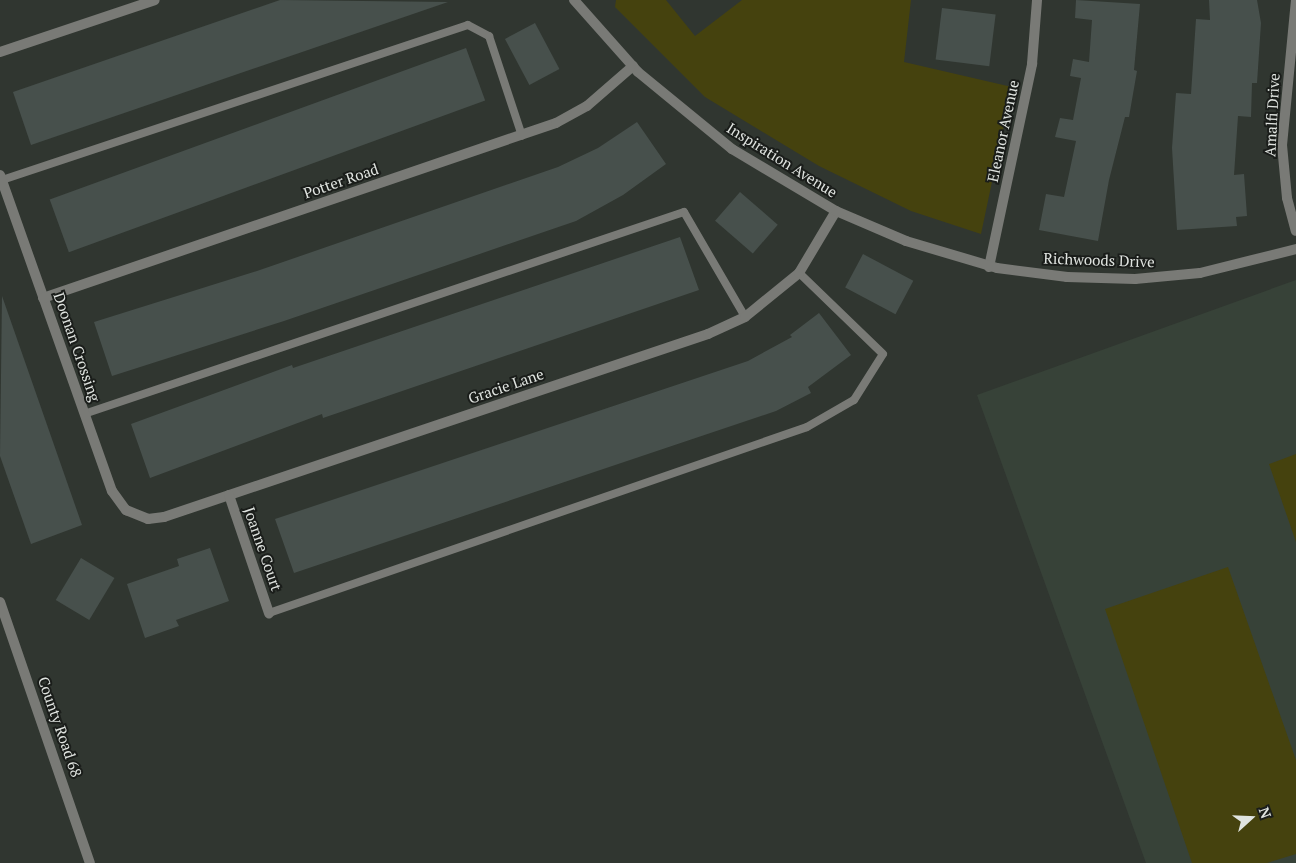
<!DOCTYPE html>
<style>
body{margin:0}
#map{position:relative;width:1296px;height:863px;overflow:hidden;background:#303630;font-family:"PT Serif",serif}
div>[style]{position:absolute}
.built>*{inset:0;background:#374238}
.green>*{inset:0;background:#45420e}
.building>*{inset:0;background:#47504c;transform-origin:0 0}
.service>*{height:8px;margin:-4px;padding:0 4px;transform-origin:4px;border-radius:4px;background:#797a76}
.minor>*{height:10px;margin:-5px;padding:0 5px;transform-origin:5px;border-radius:5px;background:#797a76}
.tertiary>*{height:10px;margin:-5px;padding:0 5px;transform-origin:5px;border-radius:5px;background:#797a76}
span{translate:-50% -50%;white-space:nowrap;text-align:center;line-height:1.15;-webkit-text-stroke:4px #1a1d1a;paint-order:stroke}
.street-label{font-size:15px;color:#e0e4e0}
.north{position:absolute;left:1226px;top:793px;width:50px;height:50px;-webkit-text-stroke:4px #1a1d1a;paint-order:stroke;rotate:70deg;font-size:14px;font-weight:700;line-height:20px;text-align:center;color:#e0e4e0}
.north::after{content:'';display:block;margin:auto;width:18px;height:22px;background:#e0e4e0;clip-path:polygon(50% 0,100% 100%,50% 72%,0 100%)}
</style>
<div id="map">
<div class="built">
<div style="clip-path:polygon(1296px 280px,1296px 863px,1146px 863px,977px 395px)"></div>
</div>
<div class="green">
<div style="clip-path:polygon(616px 0,666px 0,695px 36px,742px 0,911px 0,904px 62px,1012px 87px,981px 234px,911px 211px,819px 166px,705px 97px,615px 7px)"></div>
<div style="clip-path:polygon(1296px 454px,1296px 542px,1269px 464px)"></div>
<div style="clip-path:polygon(1228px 567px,1296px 760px,1296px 854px,1267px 863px,1192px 863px,1105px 609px)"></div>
</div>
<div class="building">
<div style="clip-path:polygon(280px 0,448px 2px,31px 145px,13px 92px)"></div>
<div style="clip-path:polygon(1076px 0,1140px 4px,1134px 70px,1137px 71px,1129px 117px,1125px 117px,1109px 180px,1098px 241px,1039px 230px,1046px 194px,1064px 197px,1076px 141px,1055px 137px,1060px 118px,1073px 120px,1081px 78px,1070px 76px,1073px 59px,1089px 62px,1092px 20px,1075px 18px)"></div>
<div style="clip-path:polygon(1209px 0,1257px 0,1261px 23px,1257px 83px,1252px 83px,1251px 117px,1238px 116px,1234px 175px,1244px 174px,1247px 216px,1236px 217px,1237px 226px,1177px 230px,1172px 148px,1176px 93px,1191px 94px,1196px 19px,1210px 20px)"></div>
<div style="left:942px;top:8px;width:54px;height:52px;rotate:7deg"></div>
<div style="left:535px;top:23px;width:52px;height:34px;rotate:62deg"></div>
<div style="left:466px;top:48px;width:56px;height:443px;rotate:70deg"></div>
<div style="clip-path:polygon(637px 122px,666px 164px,623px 195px,576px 221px,284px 321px,112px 376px,94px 322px,257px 271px,558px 167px,598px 148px)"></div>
<div style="left:740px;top:192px;width:50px;height:38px;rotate:41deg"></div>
<div style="clip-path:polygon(680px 237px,699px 290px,323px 418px,322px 414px,150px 478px,131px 424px,292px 365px,293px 368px)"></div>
<div style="left:863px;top:254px;width:57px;height:38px;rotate:28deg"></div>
<div style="clip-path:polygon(2px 296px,82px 525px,31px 544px,0 456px)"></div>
<div style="clip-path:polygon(819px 313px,851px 355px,808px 387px,811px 393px,776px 411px,294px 573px,275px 519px,748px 361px,792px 337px,790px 335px)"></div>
<div style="clip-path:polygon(210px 548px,229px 601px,176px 620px,179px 626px,145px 638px,127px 584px,179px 566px,177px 559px)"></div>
<div style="left:81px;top:558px;width:39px;height:49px;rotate:31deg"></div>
</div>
<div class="service">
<div style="left:2px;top:180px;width:491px;rotate:-18.4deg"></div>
<div style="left:468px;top:25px;width:24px;rotate:28deg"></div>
<div style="left:489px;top:36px;width:105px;rotate:71.7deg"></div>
<div style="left:84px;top:414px;width:633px;rotate:-18.61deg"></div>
<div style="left:684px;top:212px;width:121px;rotate:59.8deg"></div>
<div style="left:269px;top:613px;width:569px;rotate:-19.07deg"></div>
<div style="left:807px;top:427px;width:54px;rotate:-29.9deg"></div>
<div style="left:854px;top:400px;width:54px;rotate:-57.8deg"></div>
<div style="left:883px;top:354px;width:117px;rotate:-136deg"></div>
</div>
<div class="minor">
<div style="left:1296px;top:0;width:146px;rotate:95.5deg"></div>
<div style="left:1282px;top:145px;width:53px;rotate:84.6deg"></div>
<div style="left:1287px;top:198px;width:34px;rotate:75deg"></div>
<div style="left:0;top:52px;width:163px;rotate:-18.5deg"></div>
<div style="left:0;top:175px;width:335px;rotate:70.5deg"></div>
<div style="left:112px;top:491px;width:24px;rotate:54deg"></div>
<div style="left:126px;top:510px;width:24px;rotate:22deg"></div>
<div style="left:148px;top:519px;width:16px;rotate:-7deg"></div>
<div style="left:164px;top:517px;width:574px;rotate:-18.59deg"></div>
<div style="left:708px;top:334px;width:41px;rotate:-24.7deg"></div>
<div style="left:745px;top:317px;width:70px;rotate:-39.2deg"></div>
<div style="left:799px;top:273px;width:72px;rotate:-59.2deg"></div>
<div style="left:989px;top:267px;width:208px;rotate:-78deg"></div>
<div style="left:1032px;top:64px;width:64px;rotate:-85.5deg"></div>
<div style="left:43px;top:298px;width:542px;rotate:-18.84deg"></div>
<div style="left:556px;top:123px;width:35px;rotate:-29deg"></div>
<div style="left:587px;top:106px;width:61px;rotate:-41deg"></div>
<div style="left:229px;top:495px;width:125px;rotate:71.3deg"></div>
<div style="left:0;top:602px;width:276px;rotate:71deg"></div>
</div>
<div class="tertiary">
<div style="left:574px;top:0;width:96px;rotate:48.4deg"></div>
<div style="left:638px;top:72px;width:122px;rotate:39.3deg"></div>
<div style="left:732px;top:149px;width:121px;rotate:30.8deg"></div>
<div style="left:836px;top:211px;width:76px;rotate:23.2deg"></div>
<div style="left:906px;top:241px;width:95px;rotate:16.5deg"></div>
<div style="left:997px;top:268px;width:71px;rotate:7.3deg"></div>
<div style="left:1067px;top:277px;width:68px;rotate:1.7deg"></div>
<div style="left:1135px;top:279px;width:65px;rotate:-5.3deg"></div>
<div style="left:1200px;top:273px;width:99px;rotate:-14deg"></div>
</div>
<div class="street-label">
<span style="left:1272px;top:115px;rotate:-87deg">Amalfi Drive</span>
<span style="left:1003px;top:131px;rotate:-78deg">Eleanor Avenue</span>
<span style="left:782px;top:160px;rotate:32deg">Inspiration Avenue</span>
<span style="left:341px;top:181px;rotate:-19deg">Potter Road</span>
<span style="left:1099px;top:260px;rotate:2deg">Richwoods Drive</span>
<span style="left:77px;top:347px;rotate:71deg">Doonan Crossing</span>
<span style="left:506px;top:386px;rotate:-19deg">Gracie Lane</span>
<span style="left:263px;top:549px;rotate:71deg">Joanne Court</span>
<span style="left:60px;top:727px;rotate:71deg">County Road 68</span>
</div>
<div class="north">N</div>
</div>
